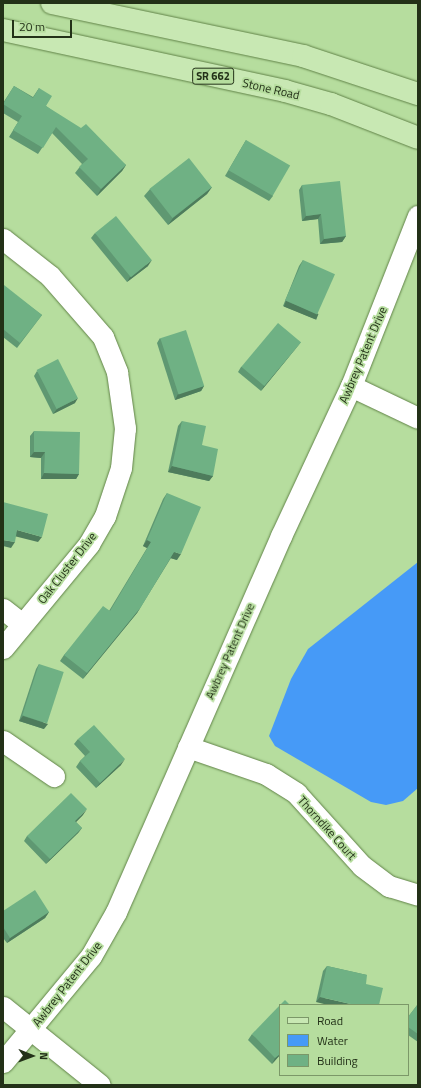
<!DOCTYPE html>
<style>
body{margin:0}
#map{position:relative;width:421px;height:1088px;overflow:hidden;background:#b6dd9e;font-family:"Titillium Web",sans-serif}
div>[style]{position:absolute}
.water>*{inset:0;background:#469af7}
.roads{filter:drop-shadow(0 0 1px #618348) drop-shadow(0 0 1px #618348)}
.minor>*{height:21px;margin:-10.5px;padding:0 10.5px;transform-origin:10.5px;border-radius:10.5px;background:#fff}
.major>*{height:22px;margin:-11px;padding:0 11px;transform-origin:11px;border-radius:11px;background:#c8e8b3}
.wall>*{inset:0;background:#5f9872}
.shaded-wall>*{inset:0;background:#4e7c5c;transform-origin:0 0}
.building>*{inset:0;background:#6fb184;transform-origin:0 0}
span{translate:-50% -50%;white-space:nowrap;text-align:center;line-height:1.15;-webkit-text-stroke:3.5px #b6dd9e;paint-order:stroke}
.shield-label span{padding:1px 3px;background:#b6dd9e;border:1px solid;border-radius:3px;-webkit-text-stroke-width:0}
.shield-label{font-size:11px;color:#233118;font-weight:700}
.street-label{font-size:12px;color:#233118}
.frame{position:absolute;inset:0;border:4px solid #233118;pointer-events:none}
.legend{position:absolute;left:279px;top:1004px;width:130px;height:72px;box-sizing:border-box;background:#b6dd9e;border:1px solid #7b9868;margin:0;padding:5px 7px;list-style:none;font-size:12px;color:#233118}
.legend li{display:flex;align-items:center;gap:8px;height:20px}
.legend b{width:20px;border:1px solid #7b9868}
.north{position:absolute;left:12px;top:1036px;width:40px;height:40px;-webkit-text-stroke:3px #b6dd9e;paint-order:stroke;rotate:91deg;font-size:11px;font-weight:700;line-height:16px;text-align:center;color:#233118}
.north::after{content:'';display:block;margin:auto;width:14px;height:18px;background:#233118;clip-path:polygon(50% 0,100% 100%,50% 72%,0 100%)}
.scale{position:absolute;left:12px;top:20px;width:60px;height:18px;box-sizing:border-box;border:2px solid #233118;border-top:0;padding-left:5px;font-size:12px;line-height:14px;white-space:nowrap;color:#233118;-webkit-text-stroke:3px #b6dd9e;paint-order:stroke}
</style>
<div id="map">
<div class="water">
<div style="clip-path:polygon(418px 562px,418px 788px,403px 801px,386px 805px,371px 802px,275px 746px,269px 736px,291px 679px,308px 649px)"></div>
</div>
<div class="roads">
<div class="minor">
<div style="left:3px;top:239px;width:60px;rotate:38.2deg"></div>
<div style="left:50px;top:276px;width:81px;rotate:49deg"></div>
<div style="left:103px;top:337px;width:38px;rotate:68deg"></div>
<div style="left:117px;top:372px;width:57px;rotate:81.9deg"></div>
<div style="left:125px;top:428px;width:40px;rotate:95.7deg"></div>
<div style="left:121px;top:468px;width:51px;rotate:108.4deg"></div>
<div style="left:105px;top:516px;width:32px;rotate:120deg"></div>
<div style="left:89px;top:544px;width:135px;rotate:129.6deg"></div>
<div style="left:351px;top:386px;width:74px;rotate:25.5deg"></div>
<div style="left:3px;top:609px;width:24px;rotate:38deg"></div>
<div style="left:3px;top:741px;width:62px;rotate:34.5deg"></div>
<div style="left:188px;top:747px;width:83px;rotate:19.1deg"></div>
<div style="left:266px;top:774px;width:36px;rotate:32deg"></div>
<div style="left:296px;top:793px;width:98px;rotate:47.9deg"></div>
<div style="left:362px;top:866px;width:34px;rotate:37deg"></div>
<div style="left:389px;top:886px;width:30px;rotate:17deg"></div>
<div style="left:3px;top:1007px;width:124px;rotate:38.8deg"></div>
<div style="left:3px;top:1062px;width:138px;rotate:-50.3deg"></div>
<div style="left:91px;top:956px;width:51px;rotate:-60.4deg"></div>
<div style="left:116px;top:912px;width:411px;rotate:-66.3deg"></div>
<div style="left:281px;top:536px;width:166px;rotate:-65deg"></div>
<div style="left:351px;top:386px;width:183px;rotate:-68.5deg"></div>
</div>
<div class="major">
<div style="left:52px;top:3px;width:257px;rotate:11.9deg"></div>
<div style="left:303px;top:56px;width:121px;rotate:18.3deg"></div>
<div style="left:3px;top:30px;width:289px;rotate:12.2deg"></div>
<div style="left:285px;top:91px;width:48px;rotate:15.8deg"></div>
<div style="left:331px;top:104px;width:93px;rotate:21.3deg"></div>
</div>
</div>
<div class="wall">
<div style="clip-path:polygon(14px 86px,33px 97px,39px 88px,46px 106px,126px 165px,122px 171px,97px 196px,75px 173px,82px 164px,52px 133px,38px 154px,9px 137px,18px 122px,3px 113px,3px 103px)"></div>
<div style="clip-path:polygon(246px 140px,273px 196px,269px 201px,225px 176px,243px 145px)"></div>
<div style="clip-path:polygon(302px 185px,346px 236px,342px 242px,320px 244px,318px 219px,302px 221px,299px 190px)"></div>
<div style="clip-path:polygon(212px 187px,207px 194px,168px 225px,144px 196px,150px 189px)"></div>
<div style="clip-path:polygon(95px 233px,148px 266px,127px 282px,91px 238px)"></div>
<div style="clip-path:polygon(303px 260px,315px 319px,283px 306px,299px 266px)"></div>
<div style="clip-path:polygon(3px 286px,42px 315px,17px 348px,3px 337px)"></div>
<div style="clip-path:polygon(160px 338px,204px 386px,201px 391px,175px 400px,157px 343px)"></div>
<div style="clip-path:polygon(301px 342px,261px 391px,238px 372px,241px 367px)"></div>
<div style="clip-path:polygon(37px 371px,75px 403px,53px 414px,34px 376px)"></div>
<div style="clip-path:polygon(182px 421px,213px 476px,209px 481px,168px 472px,178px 426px)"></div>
<div style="clip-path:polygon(34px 431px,79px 474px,76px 479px,41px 479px,41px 458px,30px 457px,30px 436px)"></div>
<div style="clip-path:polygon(167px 493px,177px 560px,171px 558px,137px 613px,83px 679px,60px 661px,64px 655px,109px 611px,147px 548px,143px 546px,163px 499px)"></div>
<div style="clip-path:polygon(39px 664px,44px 729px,19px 721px,36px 669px)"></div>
<div style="clip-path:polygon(78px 739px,121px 765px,96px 788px,76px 767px,80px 761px,85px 756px,74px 744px)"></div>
<div style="clip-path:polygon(83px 815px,76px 822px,82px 828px,78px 833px,46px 864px,24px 841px,27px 836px)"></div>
<div style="clip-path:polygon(3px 911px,49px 912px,45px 918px,7px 943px,3px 938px)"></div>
<div style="clip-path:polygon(327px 966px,367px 975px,316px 1002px,323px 971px)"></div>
<div style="clip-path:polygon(418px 1004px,418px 1042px,408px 1035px,408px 1017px)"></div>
<div style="clip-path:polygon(252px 1034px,280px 1055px,272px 1064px,248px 1040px)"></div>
</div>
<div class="shaded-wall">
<div style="clip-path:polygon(126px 165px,122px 171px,97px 196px,101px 189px)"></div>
<div style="clip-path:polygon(212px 187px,207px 194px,168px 225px,173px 218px)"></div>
<div style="clip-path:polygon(321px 214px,318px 219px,302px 221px,306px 216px)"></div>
<div style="clip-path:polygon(346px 236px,342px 242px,320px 244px,324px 239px)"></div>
<div style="clip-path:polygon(152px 260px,148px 266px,127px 282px,130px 277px)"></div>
<div style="left:286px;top:301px;width:35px;height:6px;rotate:22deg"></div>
<div style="clip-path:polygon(301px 342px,297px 347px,261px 391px,264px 386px)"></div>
<div style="clip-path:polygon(204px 386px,201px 391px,175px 400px,178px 394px)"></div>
<div style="clip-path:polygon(78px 398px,75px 403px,53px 414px,57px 409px)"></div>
<div style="clip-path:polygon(34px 452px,45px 452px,41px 458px,30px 457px)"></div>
<div style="clip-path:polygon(172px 466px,213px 476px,209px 481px,168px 472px)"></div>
<div style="clip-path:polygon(44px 473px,79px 474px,76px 479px,41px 479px)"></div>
<div style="clip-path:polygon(17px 530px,42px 537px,38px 542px,14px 536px)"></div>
<div style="clip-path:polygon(3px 540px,15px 542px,11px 548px,3px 546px)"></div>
<div style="clip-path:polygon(147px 540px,151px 542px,147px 548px,143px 546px)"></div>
<div style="clip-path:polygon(174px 552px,181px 554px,177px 560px,170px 558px)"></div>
<div style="clip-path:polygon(141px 607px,137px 613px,83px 679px,87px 673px)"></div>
<div style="clip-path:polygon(23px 716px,48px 724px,44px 729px,19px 721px)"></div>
<div style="clip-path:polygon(125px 759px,121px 765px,96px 788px,100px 783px)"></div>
<div style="clip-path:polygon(87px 809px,83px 815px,71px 827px,75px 821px)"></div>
<div style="clip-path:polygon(82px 828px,78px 833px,46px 864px,50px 859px)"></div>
<div style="clip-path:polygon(49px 912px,45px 918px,7px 943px,10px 938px)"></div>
<div style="clip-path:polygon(320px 997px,355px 1005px,328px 1005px,316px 1002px)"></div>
<div style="clip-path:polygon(280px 1054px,280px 1055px,272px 1064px,275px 1058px)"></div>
</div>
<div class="building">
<div style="clip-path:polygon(14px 86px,33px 98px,39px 88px,52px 96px,46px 106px,81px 128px,86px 124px,126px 165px,101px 189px,79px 167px,88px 159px,56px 127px,43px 148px,13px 130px,22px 116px,3px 104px)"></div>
<div style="left:246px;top:140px;width:51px;height:35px;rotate:30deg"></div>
<div style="left:189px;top:158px;width:37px;height:50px;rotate:52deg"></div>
<div style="clip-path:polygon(340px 181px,346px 236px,324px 239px,321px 214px,306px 216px,302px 185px)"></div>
<div style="left:116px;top:216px;width:57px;height:27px;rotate:51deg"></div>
<div style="left:303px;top:260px;width:35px;height:44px;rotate:24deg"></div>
<div style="clip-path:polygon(4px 285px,42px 315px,20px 343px,3px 329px,3px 286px)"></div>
<div style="left:278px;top:323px;width:30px;height:57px;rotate:40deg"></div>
<div style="left:186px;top:330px;width:59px;height:27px;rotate:72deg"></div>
<div style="left:58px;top:359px;width:44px;height:24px;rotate:63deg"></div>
<div style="clip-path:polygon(182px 421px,206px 426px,202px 445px,218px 449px,213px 476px,172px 466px)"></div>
<div style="clip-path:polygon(34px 431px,80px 432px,79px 474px,44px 473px,45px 452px,34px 452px)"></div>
<div style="clip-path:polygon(167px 493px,201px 507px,181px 554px,174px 552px,141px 607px,87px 673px,64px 655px,103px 606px,110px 611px,151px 542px,147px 540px)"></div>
<div style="clip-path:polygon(3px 502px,48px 514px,42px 537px,17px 530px,15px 542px,3px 540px)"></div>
<div style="left:39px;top:664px;width:26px;height:54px;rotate:18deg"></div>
<div style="clip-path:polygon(94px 725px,125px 759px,100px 783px,80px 761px,90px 752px,78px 739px)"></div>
<div style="clip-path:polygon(71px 793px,87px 809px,75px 821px,82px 828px,50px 859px,27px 836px)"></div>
<div style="clip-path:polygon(35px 890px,49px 912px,10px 938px,3px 927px,3px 911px)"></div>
<div style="clip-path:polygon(327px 966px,367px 975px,366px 984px,383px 988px,379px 1005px,355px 1005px,320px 997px)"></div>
<div style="clip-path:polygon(285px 1000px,290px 1005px,280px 1005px)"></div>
<div style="clip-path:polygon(418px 1004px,418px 1034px,408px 1027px,408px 1017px)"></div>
<div style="clip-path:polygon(280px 1005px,280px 1054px,275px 1058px,252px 1034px)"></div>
</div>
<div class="shield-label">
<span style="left:213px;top:76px">SR 662</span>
</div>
<div class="street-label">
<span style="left:271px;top:89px;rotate:13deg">Stone Road</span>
<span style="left:363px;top:355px;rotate:-67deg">Awbrey Patent Drive</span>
<span style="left:67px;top:568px;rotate:-52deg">Oak Cluster Drive</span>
<span style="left:230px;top:651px;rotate:-66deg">Awbrey Patent Drive</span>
<span style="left:327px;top:828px;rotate:48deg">Thorndike Court</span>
<span style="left:67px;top:984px;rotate:-52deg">Awbrey Patent Drive</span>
</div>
<div class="frame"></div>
<ul class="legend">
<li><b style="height:5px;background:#c8e8b3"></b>Road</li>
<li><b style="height:11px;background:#469af7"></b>Water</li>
<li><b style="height:11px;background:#6fb184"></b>Building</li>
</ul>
<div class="north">N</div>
<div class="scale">20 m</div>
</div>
